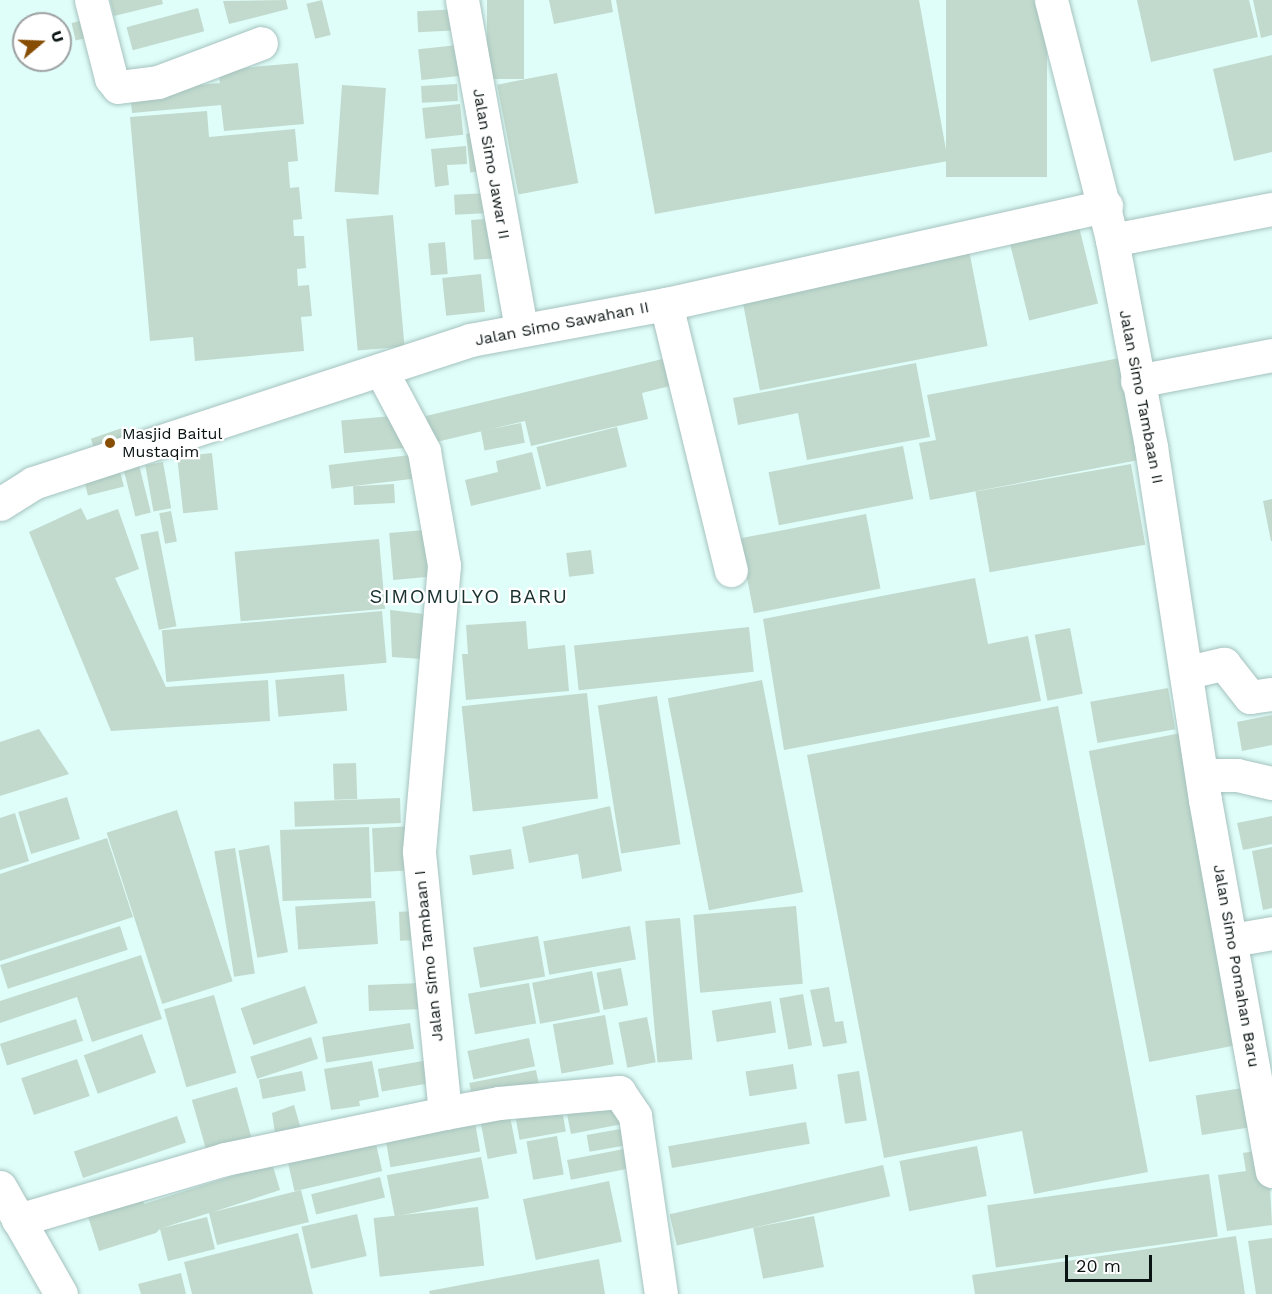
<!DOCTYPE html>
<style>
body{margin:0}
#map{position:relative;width:1272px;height:1294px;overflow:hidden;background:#dffdf9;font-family:"Work Sans",sans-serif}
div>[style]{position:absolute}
.building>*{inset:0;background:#c2dacd;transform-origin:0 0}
.roads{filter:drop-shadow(0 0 2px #a5c2be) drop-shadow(0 0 2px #a5c2be)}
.minor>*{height:33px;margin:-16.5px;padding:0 16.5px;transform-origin:16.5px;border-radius:16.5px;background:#fff}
.major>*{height:33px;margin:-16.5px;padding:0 16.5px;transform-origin:16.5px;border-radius:16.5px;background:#fff}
.dots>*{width:16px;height:16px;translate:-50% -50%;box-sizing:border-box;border:3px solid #fff;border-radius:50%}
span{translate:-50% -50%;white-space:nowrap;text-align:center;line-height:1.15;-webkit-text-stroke:4.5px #fff;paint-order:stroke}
.street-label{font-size:16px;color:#0a1413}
.poi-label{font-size:16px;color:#0a1413}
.left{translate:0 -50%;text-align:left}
.quarter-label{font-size:20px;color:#193230;letter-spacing:1.5px}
.north{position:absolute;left:12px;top:12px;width:60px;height:60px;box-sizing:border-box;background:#fff;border:2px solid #9da1a1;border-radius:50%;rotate:71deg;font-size:16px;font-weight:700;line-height:24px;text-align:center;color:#0a1413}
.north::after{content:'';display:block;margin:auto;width:21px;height:27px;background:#874d03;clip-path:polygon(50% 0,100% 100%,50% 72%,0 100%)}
.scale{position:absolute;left:1065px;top:1255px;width:87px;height:27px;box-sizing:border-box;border:3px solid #0a1413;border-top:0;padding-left:8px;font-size:18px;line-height:21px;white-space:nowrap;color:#0a1413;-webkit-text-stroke:4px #fff;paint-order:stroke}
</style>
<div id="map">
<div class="building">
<div style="clip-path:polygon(110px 0,162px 0,163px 4px,114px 16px)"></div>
<div style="clip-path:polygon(286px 0,288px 9px,229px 24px,223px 1px)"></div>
<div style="left:322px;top:0;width:36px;height:16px;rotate:76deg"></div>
<div style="left:487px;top:0;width:37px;height:79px"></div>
<div style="clip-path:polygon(549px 0,611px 0,613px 12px,554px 24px)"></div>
<div style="clip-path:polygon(616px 0,919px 0,948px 161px,655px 214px)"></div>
<div style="left:946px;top:0;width:101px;height:177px"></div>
<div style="clip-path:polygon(1137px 0,1249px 0,1258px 37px,1151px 62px)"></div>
<div style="clip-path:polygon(1253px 0,1272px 0,1272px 35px,1261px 38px)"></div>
<div style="left:198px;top:8px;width:24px;height:74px;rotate:75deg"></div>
<div style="left:460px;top:9px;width:21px;height:43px;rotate:87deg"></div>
<div style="left:93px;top:18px;width:18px;height:22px;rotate:77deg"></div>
<div style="left:458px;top:45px;width:31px;height:40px;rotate:84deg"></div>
<div style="clip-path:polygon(1272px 55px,1272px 152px,1234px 161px,1213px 69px)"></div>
<div style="clip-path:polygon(298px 63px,304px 124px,224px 131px,221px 105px,132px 113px,130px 91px,220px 83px,218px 70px)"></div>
<div style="left:557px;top:73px;width:112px;height:61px;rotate:79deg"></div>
<div style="left:457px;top:84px;width:17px;height:36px;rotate:87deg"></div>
<div style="left:342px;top:85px;width:44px;height:107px;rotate:4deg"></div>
<div style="left:460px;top:104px;width:31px;height:38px;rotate:84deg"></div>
<div style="clip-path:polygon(207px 111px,209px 137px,295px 129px,298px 161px,288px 162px,290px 188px,299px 187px,302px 219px,293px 220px,294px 236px,304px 236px,306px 268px,297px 269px,298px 286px,309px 285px,312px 316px,301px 317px,304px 351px,195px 361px,193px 337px,150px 341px,130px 117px)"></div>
<div style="left:483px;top:132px;width:39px;height:17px;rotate:84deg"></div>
<div style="clip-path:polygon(466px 146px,467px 164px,447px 165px,449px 185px,435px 187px,431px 149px)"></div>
<div style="left:488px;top:193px;width:20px;height:34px;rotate:87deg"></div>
<div style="left:393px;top:215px;width:132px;height:47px;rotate:85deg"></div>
<div style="left:499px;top:218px;width:40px;height:28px;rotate:86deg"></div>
<div style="left:1077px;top:219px;width:87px;height:71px;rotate:76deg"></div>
<div style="left:445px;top:242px;width:32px;height:17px;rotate:85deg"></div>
<div style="left:968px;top:245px;width:103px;height:232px;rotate:79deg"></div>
<div style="left:481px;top:274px;width:38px;height:39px;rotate:84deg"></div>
<div style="clip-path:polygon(675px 356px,682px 383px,642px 393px,648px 419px,531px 446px,525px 421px,432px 443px,426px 416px)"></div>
<div style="clip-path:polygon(1125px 357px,1144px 459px,930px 500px,919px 443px,936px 440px,927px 395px)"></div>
<div style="clip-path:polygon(916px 363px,930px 437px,807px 460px,798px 413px,738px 425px,733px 398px)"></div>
<div style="left:404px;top:415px;width:33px;height:63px;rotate:85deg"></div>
<div style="left:521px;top:423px;width:20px;height:41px;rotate:79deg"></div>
<div style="left:617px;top:427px;width:41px;height:83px;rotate:76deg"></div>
<div style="left:122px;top:428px;width:21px;height:33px;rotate:71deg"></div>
<div style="left:903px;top:446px;width:54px;height:137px;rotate:79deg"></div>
<div style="clip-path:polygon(532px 452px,541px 489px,471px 506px,465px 480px,498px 472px,496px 461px)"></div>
<div style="left:212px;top:453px;width:57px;height:35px;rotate:84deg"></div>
<div style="left:410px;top:455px;width:24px;height:82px;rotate:83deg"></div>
<div style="left:163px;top:462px;width:47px;height:18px;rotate:80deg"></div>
<div style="left:1131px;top:464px;width:82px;height:158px;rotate:80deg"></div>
<div style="left:139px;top:465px;width:49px;height:16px;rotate:76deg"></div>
<div style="left:120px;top:471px;width:16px;height:37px;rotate:76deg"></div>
<div style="left:394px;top:484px;width:19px;height:41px;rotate:87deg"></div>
<div style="clip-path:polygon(1272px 499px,1272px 541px,1271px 541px,1263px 501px)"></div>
<div style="clip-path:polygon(81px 508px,87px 520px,118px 509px,139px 569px,115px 578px,166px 687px,268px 680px,270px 721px,111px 731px,29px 532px)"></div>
<div style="left:171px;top:511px;width:31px;height:12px;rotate:79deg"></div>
<div style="left:866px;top:514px;width:76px;height:129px;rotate:79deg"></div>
<div style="left:436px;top:529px;width:47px;height:47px;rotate:85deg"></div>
<div style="left:158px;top:531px;width:97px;height:18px;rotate:79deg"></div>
<div style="left:379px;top:539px;width:70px;height:145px;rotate:85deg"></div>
<div style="left:591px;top:550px;width:24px;height:25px;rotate:83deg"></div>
<div style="clip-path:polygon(975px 578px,988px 644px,1028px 636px,1041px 701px,784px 750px,763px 619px)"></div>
<div style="clip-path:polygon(390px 610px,433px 615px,422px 659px,392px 657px)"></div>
<div style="left:382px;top:611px;width:52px;height:221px;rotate:85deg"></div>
<div style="clip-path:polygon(526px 621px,528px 649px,565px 645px,569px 691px,466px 700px,462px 654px,468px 654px,466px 625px)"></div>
<div style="left:749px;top:627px;width:45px;height:176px;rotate:84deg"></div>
<div style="left:1070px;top:628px;width:67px;height:36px;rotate:79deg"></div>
<div style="left:344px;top:674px;width:37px;height:69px;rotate:85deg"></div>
<div style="left:762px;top:680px;width:216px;height:96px;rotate:79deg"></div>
<div style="left:1168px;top:688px;width:42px;height:79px;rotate:80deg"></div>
<div style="left:587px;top:693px;width:106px;height:126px;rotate:84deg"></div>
<div style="left:657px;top:696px;width:150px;height:60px;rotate:81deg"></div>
<div style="clip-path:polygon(1058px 706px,1148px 1172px,1034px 1194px,1022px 1131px,884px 1158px,807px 755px)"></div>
<div style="clip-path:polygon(1272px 715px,1272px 745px,1242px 751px,1237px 722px)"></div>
<div style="clip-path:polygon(39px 729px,69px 774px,0 796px,0 742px)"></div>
<div style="left:1186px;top:732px;width:317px;height:99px;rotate:79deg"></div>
<div style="left:356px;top:763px;width:36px;height:23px;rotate:88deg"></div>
<div style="left:67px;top:797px;width:44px;height:51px;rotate:73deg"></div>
<div style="left:400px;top:798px;width:25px;height:106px;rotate:88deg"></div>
<div style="clip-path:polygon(610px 806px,622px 871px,582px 879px,578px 854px,529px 863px,522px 827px)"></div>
<div style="left:177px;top:810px;width:180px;height:74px;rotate:72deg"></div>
<div style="clip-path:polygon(15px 813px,29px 861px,0 870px,0 818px)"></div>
<div style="clip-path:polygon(1272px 816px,1272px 844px,1243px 850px,1237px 823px)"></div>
<div style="left:414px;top:826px;width:44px;height:42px;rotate:87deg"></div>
<div style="left:369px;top:827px;width:71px;height:89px;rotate:88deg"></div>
<div style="clip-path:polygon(107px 838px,133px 917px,0 961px,0 874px)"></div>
<div style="left:269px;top:845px;width:109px;height:31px;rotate:80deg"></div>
<div style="clip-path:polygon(1272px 847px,1272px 908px,1263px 910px,1252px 851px)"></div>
<div style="left:235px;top:848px;width:127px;height:21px;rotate:81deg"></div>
<div style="left:511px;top:849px;width:20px;height:42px;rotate:81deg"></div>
<div style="left:375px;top:901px;width:43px;height:80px;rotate:86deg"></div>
<div style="left:796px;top:906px;width:78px;height:103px;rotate:85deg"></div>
<div style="left:418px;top:911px;width:29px;height:19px;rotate:88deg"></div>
<div style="left:680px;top:918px;width:142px;height:35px;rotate:85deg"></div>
<div style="left:120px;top:926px;width:25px;height:126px;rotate:72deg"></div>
<div style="left:630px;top:926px;width:34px;height:88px;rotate:80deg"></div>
<div style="left:538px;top:936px;width:41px;height:66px;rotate:80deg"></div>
<div style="clip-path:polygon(141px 955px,162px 1019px,92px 1042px,77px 997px,0 1023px,0 1001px)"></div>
<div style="left:621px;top:968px;width:38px;height:25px;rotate:79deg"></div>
<div style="left:592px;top:971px;width:42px;height:61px;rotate:79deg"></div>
<div style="left:423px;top:983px;width:26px;height:55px;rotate:88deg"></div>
<div style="left:529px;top:983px;width:41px;height:62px;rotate:80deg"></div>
<div style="left:305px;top:986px;width:39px;height:68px;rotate:71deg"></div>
<div style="clip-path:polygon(829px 987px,835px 1022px,843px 1021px,847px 1043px,823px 1047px,810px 990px)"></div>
<div style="left:803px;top:994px;width:52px;height:24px;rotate:80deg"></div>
<div style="left:214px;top:995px;width:81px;height:52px;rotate:74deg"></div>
<div style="left:771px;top:1001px;width:32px;height:60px;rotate:81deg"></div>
<div style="left:605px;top:1015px;width:50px;height:53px;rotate:80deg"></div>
<div style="left:647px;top:1017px;width:46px;height:29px;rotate:79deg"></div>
<div style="left:76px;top:1019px;width:23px;height:80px;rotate:72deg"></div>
<div style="left:410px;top:1023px;width:26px;height:89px;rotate:81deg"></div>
<div style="left:142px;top:1034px;width:41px;height:62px;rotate:70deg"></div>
<div style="left:311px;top:1037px;width:23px;height:64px;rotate:72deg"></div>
<div style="left:529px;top:1038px;width:29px;height:63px;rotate:78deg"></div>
<div style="left:77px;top:1059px;width:39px;height:59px;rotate:71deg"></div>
<div style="left:434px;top:1059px;width:23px;height:57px;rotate:80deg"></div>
<div style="clip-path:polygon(372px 1061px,379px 1097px,359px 1101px,360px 1106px,331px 1110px,324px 1069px)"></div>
<div style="left:793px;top:1064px;width:25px;height:48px;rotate:81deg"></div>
<div style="left:536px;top:1070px;width:15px;height:68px;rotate:79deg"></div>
<div style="left:302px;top:1071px;width:20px;height:44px;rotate:79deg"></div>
<div style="left:859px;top:1071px;width:50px;height:22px;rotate:81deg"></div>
<div style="left:237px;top:1087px;width:54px;height:47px;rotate:74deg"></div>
<div style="left:1249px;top:1087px;width:40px;height:54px;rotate:81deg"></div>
<div style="left:619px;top:1093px;width:31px;height:55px;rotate:79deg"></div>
<div style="left:561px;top:1104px;width:28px;height:47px;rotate:80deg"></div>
<div style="clip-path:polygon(294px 1105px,301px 1129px,275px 1133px,272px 1113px)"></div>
<div style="left:473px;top:1111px;width:41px;height:91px;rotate:80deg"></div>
<div style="left:509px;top:1111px;width:43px;height:30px;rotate:79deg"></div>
<div style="left:177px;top:1116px;width:28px;height:109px;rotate:71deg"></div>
<div style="left:806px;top:1122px;width:22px;height:140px;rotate:80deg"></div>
<div style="left:626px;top:1128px;width:17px;height:40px;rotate:80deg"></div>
<div style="left:373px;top:1131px;width:41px;height:90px;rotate:77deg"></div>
<div style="left:557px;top:1136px;width:39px;height:31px;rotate:80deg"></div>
<div style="left:977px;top:1146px;width:51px;height:79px;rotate:79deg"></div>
<div style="left:624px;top:1149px;width:20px;height:58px;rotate:79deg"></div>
<div style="clip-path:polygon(1268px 1149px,1272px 1225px,1227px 1231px,1218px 1175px,1246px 1171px,1243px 1153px)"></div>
<div style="left:481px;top:1157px;width:42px;height:96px;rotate:79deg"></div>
<div style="clip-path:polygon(272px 1163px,280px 1190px,213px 1212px,301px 1190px,309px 1222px,217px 1245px,209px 1213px,162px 1228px,207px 1217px,215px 1249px,168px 1261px,160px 1229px,156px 1233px,99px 1251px,85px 1207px,140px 1190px,144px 1204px)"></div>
<div style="left:883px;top:1165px;width:32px;height:219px;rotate:77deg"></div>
<div style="left:1209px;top:1174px;width:63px;height:224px;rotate:82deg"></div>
<div style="left:380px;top:1177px;width:21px;height:71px;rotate:76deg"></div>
<div style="left:609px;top:1181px;width:62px;height:88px;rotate:78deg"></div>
<div style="left:478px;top:1207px;width:59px;height:105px;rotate:84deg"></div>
<div style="left:357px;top:1214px;width:43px;height:57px;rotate:77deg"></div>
<div style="left:814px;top:1216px;width:52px;height:62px;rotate:79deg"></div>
<div style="clip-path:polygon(298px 1233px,313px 1294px,192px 1294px,184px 1262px)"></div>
<div style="clip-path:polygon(1236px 1236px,1245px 1294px,975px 1294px,972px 1275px)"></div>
<div style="clip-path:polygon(1272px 1238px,1272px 1294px,1256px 1294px,1248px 1241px)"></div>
<div style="clip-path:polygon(599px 1259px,605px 1294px,430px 1294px,429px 1291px)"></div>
<div style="clip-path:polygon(181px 1273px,186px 1294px,141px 1294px,138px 1284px)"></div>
</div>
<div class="roads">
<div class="minor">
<div style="left:91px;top:0;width:81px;rotate:75.6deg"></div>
<div style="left:111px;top:78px;width:11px;rotate:52deg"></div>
<div style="left:118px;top:87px;width:40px;rotate:-7.1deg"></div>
<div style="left:158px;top:82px;width:110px;rotate:-20.7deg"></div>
<div style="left:462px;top:0;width:333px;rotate:79.8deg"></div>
<div style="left:1051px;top:0;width:248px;rotate:75.7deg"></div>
<div style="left:1112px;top:240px;width:211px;rotate:79.3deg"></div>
<div style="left:1151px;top:447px;width:357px;rotate:81.3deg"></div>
<div style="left:1205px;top:800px;width:377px;rotate:79.8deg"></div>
<div style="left:1112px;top:240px;width:163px;rotate:-11deg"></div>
<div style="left:666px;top:304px;width:274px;rotate:76.3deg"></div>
<div style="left:1137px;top:381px;width:137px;rotate:-10.9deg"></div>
<div style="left:0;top:504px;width:39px;rotate:-32deg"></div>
<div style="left:33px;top:483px;width:460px;rotate:-18.1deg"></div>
<div style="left:470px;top:340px;width:199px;rotate:-10.4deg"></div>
<div style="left:666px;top:304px;width:451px;rotate:-12.6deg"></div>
<div style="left:1188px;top:672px;width:37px;rotate:-13deg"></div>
<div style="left:1224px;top:664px;width:42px;rotate:51.8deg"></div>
<div style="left:1250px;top:697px;width:22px;rotate:-8deg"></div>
<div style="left:1203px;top:775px;width:34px"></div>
<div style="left:1237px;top:775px;width:36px;rotate:13deg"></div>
<div style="left:1232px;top:940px;width:41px;rotate:-9.9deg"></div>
<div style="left:445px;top:1113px;width:55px;rotate:-10.5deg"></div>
<div style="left:499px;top:1103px;width:121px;rotate:-5.2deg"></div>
<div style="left:619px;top:1092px;width:29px;rotate:56deg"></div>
<div style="left:635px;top:1116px;width:180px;rotate:81.7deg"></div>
<div style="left:18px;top:1220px;width:216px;rotate:-16.4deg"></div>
<div style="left:225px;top:1159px;width:225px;rotate:-11.8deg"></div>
<div style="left:445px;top:1113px;width:263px;rotate:-95.7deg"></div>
<div style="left:419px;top:851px;width:287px;rotate:-85deg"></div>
<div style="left:444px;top:565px;width:116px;rotate:-100deg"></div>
<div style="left:424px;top:451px;width:89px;rotate:-118deg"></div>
</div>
<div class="major">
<div style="left:0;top:1187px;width:123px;rotate:60.3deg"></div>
</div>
</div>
<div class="dots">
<div style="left:110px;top:443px;background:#874d03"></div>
</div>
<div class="street-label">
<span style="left:491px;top:164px;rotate:80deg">Jalan Simo Jawar II</span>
<span style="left:562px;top:324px;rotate:-11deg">Jalan Simo Sawahan II</span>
<span style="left:1141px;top:397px;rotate:79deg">Jalan Simo Tambaan II</span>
<span style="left:429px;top:956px;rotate:-96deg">Jalan Simo Tambaan I</span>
<span style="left:1236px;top:966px;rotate:80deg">Jalan Simo Pomahan Baru</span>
</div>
<div class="poi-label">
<span class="left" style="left:122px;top:443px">Masjid Baitul<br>Mustaqim</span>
</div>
<div class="quarter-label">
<span style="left:469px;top:596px">SIMOMULYO BARU</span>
</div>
<div class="north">U</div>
<div class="scale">20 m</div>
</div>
